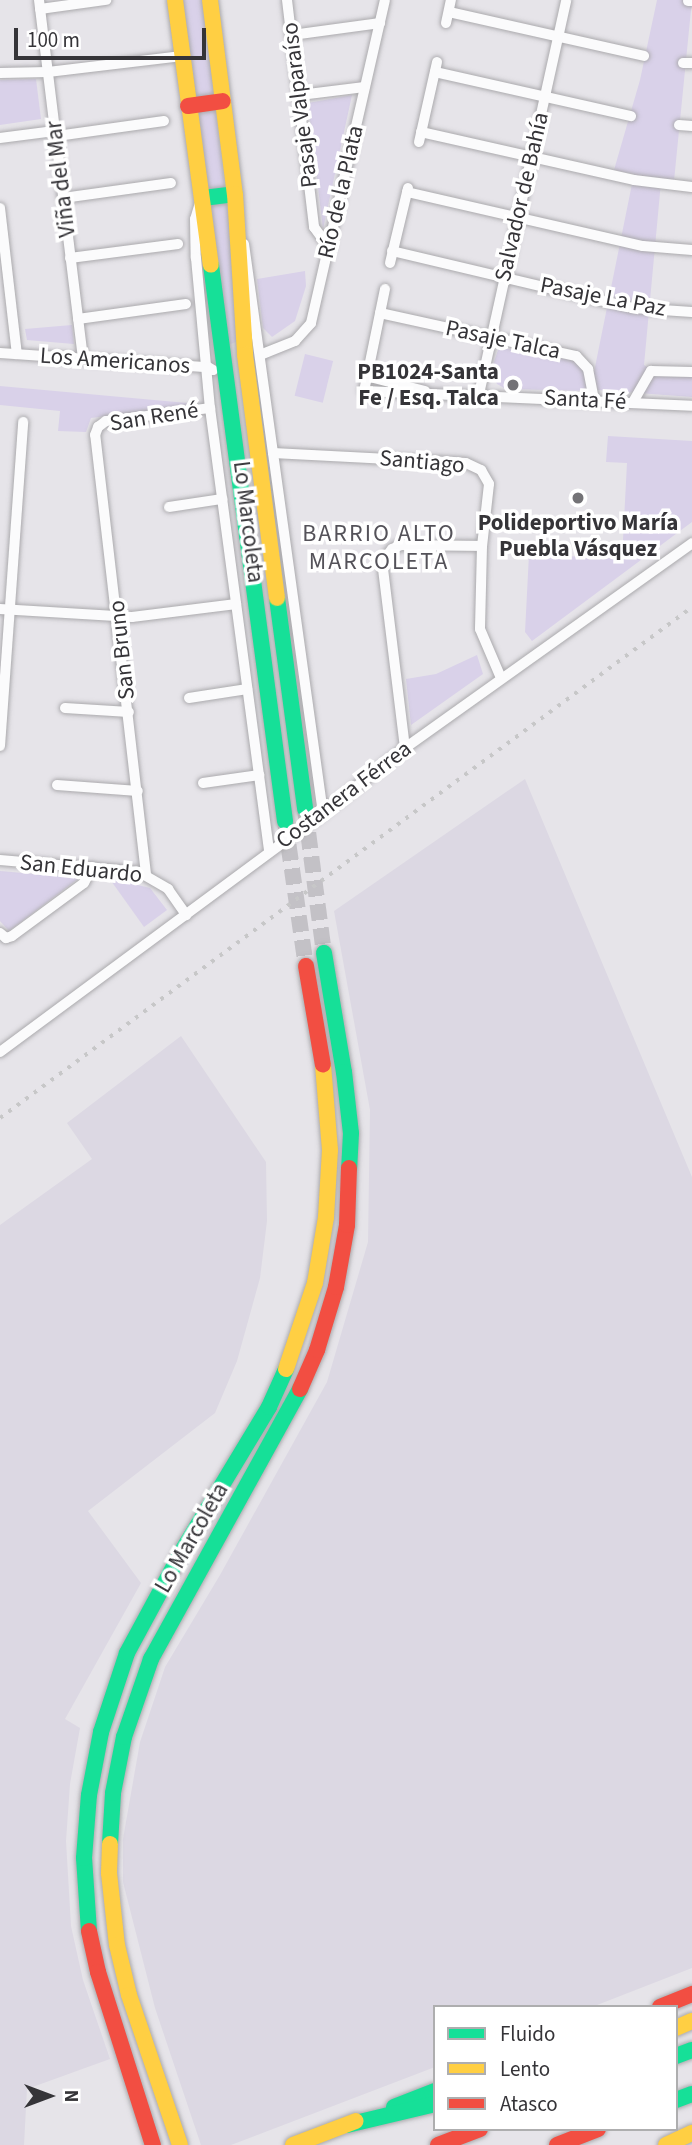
<!DOCTYPE html>
<meta charset="utf-8">
<style>
body{margin:0}
#map{position:relative;width:692px;height:2145px;overflow:hidden;background:#e6e4e9;font-family:"Source Sans 3",sans-serif}
div>[style]{position:absolute}
.built>*{inset:0;background:#dcd8e3}
.green>*{inset:0;background:#d9d1e9;transform-origin:0 0}
.secondary-tunnel>*{height:16px;margin-top:-8px;transform-origin:0;background:repeating-linear-gradient(90deg,#c3c1c6 0 16px,transparent 0 24px)}
.roads{filter:drop-shadow(0 0 2px #abaaad) drop-shadow(0 0 2px #abaaad)}
.street>*{height:10px;margin:-5px;padding:0 5px;transform-origin:5px;border-radius:5px;background:#fbfbfc}
.fast>*{height:16px;margin:-8px;padding:0 8px;transform-origin:8px;border-radius:8px;background:#16e098}
.slow>*{height:16px;margin:-8px;padding:0 8px;transform-origin:8px;border-radius:8px;background:#ffcf43}
.jam>*{height:16px;margin:-8px;padding:0 8px;transform-origin:8px;border-radius:8px;background:#f24e42}
.rail>*{height:3.5px;margin-top:-1.75px;transform-origin:0;background:repeating-linear-gradient(90deg,#c7c7c8 0 3.5px,transparent 0 10.5px)}
.dots>*{width:19px;height:19px;translate:-50% -50%;box-sizing:border-box;border:4px solid #fff;border-radius:50%}
span{translate:-50% -50%;white-space:nowrap;text-align:center;line-height:1.15;-webkit-text-stroke:7px #fff;paint-order:stroke}
.street-label{font-size:23px;color:#353438}
.poi-label{font-size:23px;color:#353438;font-weight:700}
.right{translate:-100% -50%;text-align:right}
.neighbourhood-label{font-size:24px;color:#545259;letter-spacing:2px}
.legend{position:absolute;left:433px;top:2005px;width:245px;height:126px;box-sizing:border-box;background:#fff;border:2px solid #aeaeaf;margin:0;padding:9px 12px;list-style:none;font-size:21px;color:#353438}
.legend li{display:flex;align-items:center;gap:14px;height:35px}
.legend b{width:35px;border:2px solid #aeaeaf}
.north{position:absolute;left:14px;top:2061px;width:70px;height:70px;-webkit-text-stroke:5px #fff;paint-order:stroke;rotate:90deg;font-size:19px;font-weight:700;line-height:28px;text-align:center;color:#353438}
.north::after{content:'';display:block;margin:auto;width:24px;height:32px;background:#353438;clip-path:polygon(50% 0,100% 100%,50% 72%,0 100%)}
.scale{position:absolute;left:14px;top:28px;width:192px;height:32px;box-sizing:border-box;border:4px solid #353438;border-top:0;padding-left:9px;font-size:21px;line-height:24px;white-space:nowrap;color:#353438;-webkit-text-stroke:5px #fff;paint-order:stroke}
</style>
<div id="map">
<div class="built">
<div style="clip-path:polygon(525px 779px,692px 1177px,692px 1968px,592px 2007px,435px 2007px,435px 2067px,231px 2145px,201px 2145px,155px 2008px,123px 1882px,123px 1839px,140px 1742px,165px 1667px,220px 1575px,327px 1382px,368px 1242px,370px 1110px,334px 911px)"></div>
<div style="clip-path:polygon(181px 1036px,266px 1162px,267px 1221px,260px 1278px,237px 1361px,215px 1413px,88px 1511px,141px 1583px,65px 1719px,80px 1728px,70px 1784px,66px 1841px,71px 1926px,83px 1980px,110px 2059px,27px 2089px,24px 2145px,0 2145px,0 1225px,92px 1159px,67px 1123px)"></div>
</div>
<div class="green">
<div style="clip-path:polygon(180px 0,202px 0,243px 339px,226px 346px)"></div>
<div style="clip-path:polygon(657px 0,692px 0,674px 181px,661px 182px,644px 365px,657px 375px,692px 377px,692px 397px,598px 390px,593px 377px,634px 174px,614px 170px,640px 80px)"></div>
<div style="clip-path:polygon(36px 79px,41px 119px,0 125px,0 80px)"></div>
<div style="clip-path:polygon(352px 95px,323px 229px,308px 103px)"></div>
<div style="clip-path:polygon(305px 271px,306px 286px,295px 321px,272px 337px,263px 328px,257px 279px)"></div>
<div style="clip-path:polygon(72px 325px,74px 344px,27px 340px,25px 329px)"></div>
<div style="clip-path:polygon(499px 347px,581px 362px,589px 391px,506px 389px,497px 384px,491px 371px)"></div>
<div style="left:305px;top:354px;width:29px;height:43px;rotate:14deg"></div>
<div style="clip-path:polygon(0 386px,187px 403px,186px 406px,91px 418px,86px 432px,58px 431px,60px 411px,0 405px)"></div>
<div style="clip-path:polygon(608px 436px,692px 441px,692px 522px,532px 641px,525px 632px,529px 554px,622px 559px,627px 463px,606px 462px)"></div>
<div style="clip-path:polygon(477px 655px,483px 674px,411px 725px,406px 679px,436px 674px)"></div>
<div style="clip-path:polygon(0 871px,79px 878px,9px 931px,0 921px)"></div>
<div style="clip-path:polygon(109px 878px,150px 888px,167px 910px,144px 927px)"></div>
</div>
<div class="secondary-tunnel">
<div style="left:305px;top:809px;width:145px;rotate:82.5deg"></div>
<div style="left:285px;top:821px;width:147px;rotate:81.8deg"></div>
</div>
<div class="roads">
<div class="street">
<div style="left:39px;top:0;width:361px;rotate:83deg"></div>
<div style="left:287px;top:0;width:229px;rotate:83.2deg"></div>
<div style="left:314px;top:227px;width:26px;rotate:54deg"></div>
<div style="left:688px;top:1px;width:4px"></div>
<div style="left:40px;top:9px;width:67px;rotate:-7.8deg"></div>
<div style="left:449px;top:12px;width:200px;rotate:12.7deg"></div>
<div style="left:446px;top:23px;width:24px;rotate:-78deg"></div>
<div style="left:292px;top:35px;width:89px;rotate:-7.8deg"></div>
<div style="left:683px;top:63px;width:9px"></div>
<div style="left:435px;top:72px;width:201px;rotate:12.7deg"></div>
<div style="left:0;top:73px;width:48px;rotate:-1.2deg"></div>
<div style="left:48px;top:72px;width:135px;rotate:-6.8deg"></div>
<div style="left:300px;top:95px;width:65px;rotate:-7deg"></div>
<div style="left:679px;top:125px;width:13px;rotate:4deg"></div>
<div style="left:421px;top:132px;width:218px;rotate:12.7deg"></div>
<div style="left:634px;top:180px;width:58px;rotate:6.9deg"></div>
<div style="left:0;top:138px;width:47px;rotate:-7.3deg"></div>
<div style="left:47px;top:132px;width:17px;rotate:10deg"></div>
<div style="left:64px;top:135px;width:101px;rotate:-8deg"></div>
<div style="left:419px;top:142px;width:82px;rotate:-77.3deg"></div>
<div style="left:407px;top:192px;width:242px;rotate:12.9deg"></div>
<div style="left:643px;top:246px;width:49px;rotate:4.7deg"></div>
<div style="left:63px;top:198px;width:109px;rotate:-7.9deg"></div>
<div style="left:200px;top:203px;width:17px;rotate:107deg"></div>
<div style="left:195px;top:219px;width:39px;rotate:89deg"></div>
<div style="left:196px;top:258px;width:151px;rotate:84.7deg"></div>
<div style="left:210px;top:408px;width:448px;rotate:82.4deg"></div>
<div style="left:0;top:208px;width:147px;rotate:83.4deg"></div>
<div style="left:244px;top:244px;width:574px;rotate:82.1deg"></div>
<div style="left:392px;top:251px;width:248px;rotate:13.3deg"></div>
<div style="left:633px;top:308px;width:59px;rotate:3.9deg"></div>
<div style="left:70px;top:258px;width:109px;rotate:-7.4deg"></div>
<div style="left:390px;top:263px;width:77px;rotate:-76.5deg"></div>
<div style="left:385px;top:289px;width:104px;rotate:101.6deg"></div>
<div style="left:364px;top:391px;width:328px;rotate:2.6deg"></div>
<div style="left:380px;top:313px;width:201px;rotate:12.4deg"></div>
<div style="left:576px;top:356px;width:18px;rotate:47deg"></div>
<div style="left:588px;top:369px;width:32px;rotate:79deg"></div>
<div style="left:78px;top:319px;width:109px;rotate:-7.9deg"></div>
<div style="left:0;top:353px;width:208px;rotate:3.9deg"></div>
<div style="left:208px;top:367px;width:6px;rotate:31deg"></div>
<div style="left:260px;top:355px;width:38px;rotate:-22deg"></div>
<div style="left:295px;top:341px;width:24px;rotate:-48deg"></div>
<div style="left:311px;top:323px;width:331px;rotate:-77.1deg"></div>
<div style="left:366px;top:376px;width:61px;rotate:14.3deg"></div>
<div style="left:479px;top:394px;width:403px;rotate:-77.5deg"></div>
<div style="left:633px;top:402px;width:36px;rotate:-60deg"></div>
<div style="left:651px;top:371px;width:41px;rotate:1.4deg"></div>
<div style="left:273px;top:453px;width:193px;rotate:3deg"></div>
<div style="left:466px;top:463px;width:17px;rotate:25deg"></div>
<div style="left:481px;top:470px;width:16px;rotate:60deg"></div>
<div style="left:489px;top:484px;width:62px;rotate:96.4deg"></div>
<div style="left:482px;top:546px;width:83px;rotate:91.4deg"></div>
<div style="left:480px;top:629px;width:53px;rotate:66.8deg"></div>
<div style="left:169px;top:507px;width:54px;rotate:-8.6deg"></div>
<div style="left:0;top:609px;width:132px;rotate:3.5deg"></div>
<div style="left:132px;top:617px;width:105px;rotate:-7.1deg"></div>
<div style="left:189px;top:698px;width:59px;rotate:-8.8deg"></div>
<div style="left:65px;top:708px;width:64px;rotate:3.6deg"></div>
<div style="left:0;top:746px;width:325px;rotate:-85.9deg"></div>
<div style="left:405px;top:748px;width:180px;rotate:-97deg"></div>
<div style="left:383px;top:569px;width:11px;rotate:-80deg"></div>
<div style="left:385px;top:558px;width:11px;rotate:-52deg"></div>
<div style="left:392px;top:549px;width:10px;rotate:-24deg"></div>
<div style="left:401px;top:545px;width:81px;rotate:0.7deg"></div>
<div style="left:203px;top:783px;width:57px;rotate:-8.1deg"></div>
<div style="left:57px;top:785px;width:81px;rotate:4.2deg"></div>
<div style="left:0;top:860px;width:140px;rotate:4.9deg"></div>
<div style="left:139px;top:872px;width:34px;rotate:30deg"></div>
<div style="left:168px;top:889px;width:32px;rotate:55deg"></div>
<div style="left:146px;top:874px;width:442px;rotate:-96.6deg"></div>
<div style="left:95px;top:435px;width:9px;rotate:-69deg"></div>
<div style="left:98px;top:427px;width:10px;rotate:-37deg"></div>
<div style="left:106px;top:421px;width:105px;rotate:-7.1deg"></div>
<div style="left:0;top:933px;width:8px;rotate:40deg"></div>
<div style="left:6px;top:938px;width:6px;rotate:-18deg"></div>
<div style="left:12px;top:936px;width:89px;rotate:-36.4deg"></div>
<div style="left:84px;top:883px;width:18px;rotate:-63deg"></div>
<div style="left:0;top:1052px;width:402px;rotate:-36.5deg"></div>
<div style="left:323px;top:813px;width:105px;rotate:-38.4deg"></div>
<div style="left:405px;top:748px;width:353px;rotate:-35.5deg"></div>
</div>
<div class="fast">
<div style="left:203px;top:198px;width:32px;rotate:-7deg"></div>
<div style="left:211px;top:265px;width:561px;rotate:82.42deg"></div>
<div style="left:277px;top:598px;width:213px;rotate:82.4deg"></div>
<div style="left:324px;top:953px;width:121px;rotate:80.5deg"></div>
<div style="left:344px;top:1072px;width:61px;rotate:83.5deg"></div>
<div style="left:351px;top:1133px;width:35px;rotate:93deg"></div>
<div style="left:110px;top:1844px;width:51px;rotate:-86.6deg"></div>
<div style="left:113px;top:1793px;width:57px;rotate:-78.9deg"></div>
<div style="left:124px;top:1737px;width:83px;rotate:-70.9deg"></div>
<div style="left:151px;top:1659px;width:308px;rotate:-61.1deg"></div>
<div style="left:89px;top:1931px;width:73px;rotate:-93.9deg"></div>
<div style="left:84px;top:1858px;width:63px;rotate:-85.5deg"></div>
<div style="left:89px;top:1795px;width:64px;rotate:-79.2deg"></div>
<div style="left:101px;top:1732px;width:83px;rotate:-71.8deg"></div>
<div style="left:127px;top:1653px;width:114px;rotate:-61.6deg"></div>
<div style="left:181px;top:1553px;width:170px;rotate:-58.9deg"></div>
<div style="left:269px;top:1407px;width:42px;rotate:-65.9deg"></div>
<div style="left:676px;top:2056px;width:17px;rotate:-21deg"></div>
<div style="left:676px;top:2100px;width:17px;rotate:-21deg"></div>
<div style="left:394px;top:2107px;width:44px;rotate:-21.3deg"></div>
<div style="left:347px;top:2125px;width:90px;rotate:-13.4deg"></div>
</div>
<div class="slow">
<div style="left:175px;top:0;width:267px;rotate:82.3deg"></div>
<div style="left:210px;top:0;width:196px;rotate:82.7deg"></div>
<div style="left:235px;top:194px;width:161px;rotate:86.4deg"></div>
<div style="left:245px;top:355px;width:245px;rotate:82.5deg"></div>
<div style="left:286px;top:1369px;width:91px;rotate:-71.4deg"></div>
<div style="left:315px;top:1283px;width:67px;rotate:-80.5deg"></div>
<div style="left:326px;top:1217px;width:67px;rotate:-86.6deg"></div>
<div style="left:330px;top:1150px;width:85px;rotate:-94.7deg"></div>
<div style="left:110px;top:1844px;width:29px;rotate:92deg"></div>
<div style="left:109px;top:1873px;width:72px;rotate:83.7deg"></div>
<div style="left:117px;top:1945px;width:51px;rotate:76.5deg"></div>
<div style="left:129px;top:1995px;width:158px;rotate:71.2deg"></div>
<div style="left:676px;top:2028px;width:17px;rotate:-24deg"></div>
<div style="left:293px;top:2145px;width:67px;rotate:-20.9deg"></div>
<div style="left:666px;top:2145px;width:29px;rotate:-25deg"></div>
</div>
<div class="jam">
<div style="left:188px;top:106px;width:35px;rotate:-8deg"></div>
<div style="left:306px;top:966px;width:100px;rotate:80.3deg"></div>
<div style="left:300px;top:1389px;width:43px;rotate:-66.4deg"></div>
<div style="left:317px;top:1350px;width:66px;rotate:-73.2deg"></div>
<div style="left:336px;top:1287px;width:63px;rotate:-79.9deg"></div>
<div style="left:347px;top:1225px;width:57px;rotate:-88deg"></div>
<div style="left:89px;top:1931px;width:42px;rotate:77.6deg"></div>
<div style="left:98px;top:1972px;width:182px;rotate:72.4deg"></div>
<div style="left:660px;top:2007px;width:35px;rotate:-22deg"></div>
<div style="left:438px;top:2145px;width:45px;rotate:-20.9deg"></div>
<div style="left:557px;top:2145px;width:44px;rotate:-21.3deg"></div>
</div>
</div>
<div class="rail">
<div style="left:0;top:1118px;width:860px;rotate:-36.44deg"></div>
</div>
<div class="dots">
<div style="left:513px;top:385px;background:#737276"></div>
<div style="left:578px;top:498px;background:#737276"></div>
</div>
<div class="street-label">
<span style="left:300px;top:105px;rotate:-97deg">Pasaje Valparaíso</span>
<span style="left:61px;top:179px;rotate:-97deg">Viña del Mar</span>
<span style="left:341px;top:192px;rotate:-77deg">Río de la Plata</span>
<span style="left:522px;top:197px;rotate:-77deg">Salvador de Bahía</span>
<span style="left:603px;top:297px;rotate:11deg">Pasaje La Paz</span>
<span style="left:503px;top:340px;rotate:12deg">Pasaje Talca</span>
<span style="left:115px;top:361px;rotate:4deg">Los Americanos</span>
<span style="left:585px;top:400px;rotate:3deg">Santa Fé</span>
<span style="left:154px;top:417px;rotate:-9deg">San René</span>
<span style="left:422px;top:462px;rotate:5deg">Santiago</span>
<span style="left:248px;top:522px;rotate:83deg">Lo Marcoleta</span>
<span style="left:122px;top:650px;rotate:-96deg">San Bruno</span>
<span style="left:344px;top:795px;rotate:-37deg">Costanera Férrea</span>
<span style="left:81px;top:869px;rotate:6deg">San Eduardo</span>
<span style="left:192px;top:1538px;rotate:-60deg">Lo Marcoleta</span>
</div>
<div class="poi-label">
<span class="right" style="left:499px;top:385px">PB1024-Santa<br>Fe / Esq. Talca</span>
<span style="left:578px;top:536px">Polideportivo María<br>Puebla Vásquez</span>
</div>
<div class="neighbourhood-label">
<span style="left:379px;top:548px">BARRIO ALTO<br>MARCOLETA</span>
</div>
<ul class="legend">
<li><b style="height:9px;background:#16e098"></b>Fluido</li>
<li><b style="height:9px;background:#ffcf43"></b>Lento</li>
<li><b style="height:9px;background:#f24e42"></b>Atasco</li>
</ul>
<div class="north">N</div>
<div class="scale">100 m</div>
</div>
